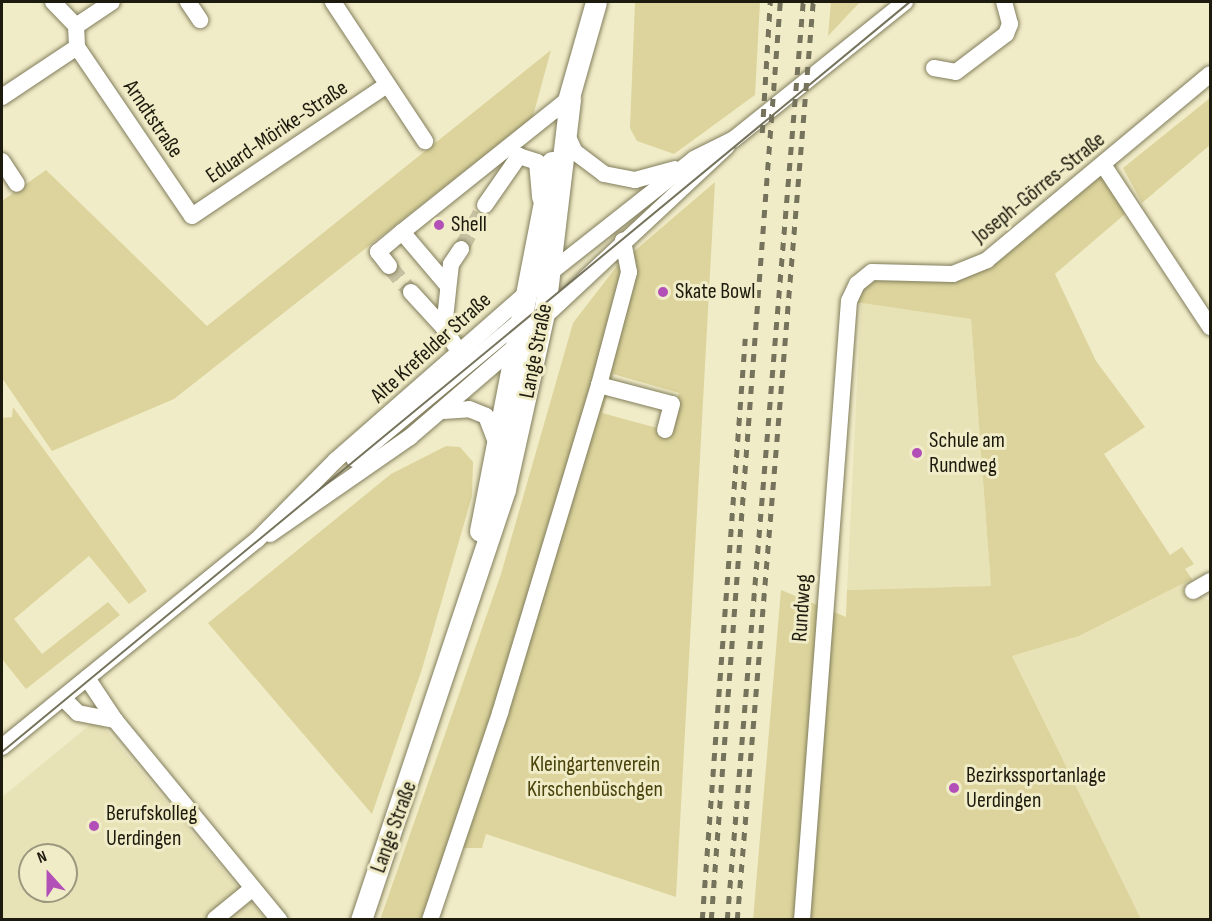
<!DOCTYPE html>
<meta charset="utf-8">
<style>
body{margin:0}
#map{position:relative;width:1212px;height:921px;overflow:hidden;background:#f1ecc8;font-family:"Sofia Sans Condensed",sans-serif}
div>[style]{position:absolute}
.built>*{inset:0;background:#e8e3b7}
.green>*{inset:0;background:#dcd49c}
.minor-tunnel>*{height:16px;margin-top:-8px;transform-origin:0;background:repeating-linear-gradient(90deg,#c7c2a3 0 16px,transparent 0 24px)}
.roads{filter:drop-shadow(0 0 2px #817d5c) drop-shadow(0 0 2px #817d5c)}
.minor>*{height:16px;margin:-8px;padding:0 8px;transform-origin:8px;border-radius:8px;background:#fff}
.major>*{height:21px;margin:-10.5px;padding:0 10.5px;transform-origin:10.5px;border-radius:10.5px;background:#fff}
.tram>*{height:1.5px;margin:-0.75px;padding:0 0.75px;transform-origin:0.75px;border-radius:0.75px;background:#76735c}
.rail>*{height:4.5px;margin-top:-2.25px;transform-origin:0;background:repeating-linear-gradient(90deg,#76735c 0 8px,transparent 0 16px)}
.dots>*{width:16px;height:16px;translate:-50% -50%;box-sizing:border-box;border:3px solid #f1ecc8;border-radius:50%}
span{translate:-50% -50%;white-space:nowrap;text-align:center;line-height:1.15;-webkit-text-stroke:6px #f1ecc8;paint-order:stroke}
.street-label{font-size:22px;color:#1d1b0e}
.poi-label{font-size:22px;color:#1d1b0e}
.left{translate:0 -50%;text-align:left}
.park-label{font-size:22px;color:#4a430c}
.frame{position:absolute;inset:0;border:3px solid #1d1b0e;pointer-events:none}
.north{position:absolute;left:18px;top:843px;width:60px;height:60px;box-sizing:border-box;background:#f1ecc8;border:2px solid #9c987e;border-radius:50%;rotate:339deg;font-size:16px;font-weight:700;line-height:24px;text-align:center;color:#1d1b0e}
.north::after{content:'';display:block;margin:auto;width:21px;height:27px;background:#b250b8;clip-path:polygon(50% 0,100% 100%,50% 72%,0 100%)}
</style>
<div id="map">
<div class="built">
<div style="clip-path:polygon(861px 300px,971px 319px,991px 586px,847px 590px)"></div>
<div style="clip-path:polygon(1192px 579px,1202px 598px,1210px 600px,1210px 919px,1141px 919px,1012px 656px,1079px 636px)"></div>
<div style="clip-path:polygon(evenodd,97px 719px,244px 895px,266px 919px,2px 920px,2px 797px,97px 719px,30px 855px,66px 855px,66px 891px,30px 891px,30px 855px)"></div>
</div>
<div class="green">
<div style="clip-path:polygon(635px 2px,760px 2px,755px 95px,674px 154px,637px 141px,630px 128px)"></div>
<div style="clip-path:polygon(831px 2px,860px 2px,828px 36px)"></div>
<div style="clip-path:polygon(551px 50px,533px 116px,524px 124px,174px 399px,52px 451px,2px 378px,2px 201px,46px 170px,207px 326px)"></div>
<div style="clip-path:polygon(1210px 98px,1210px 145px,1142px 203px,1123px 168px)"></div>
<div style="clip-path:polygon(1104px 166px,1132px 208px,1055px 274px,1096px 361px,1145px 427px,1104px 454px,1170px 555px,1182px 547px,1194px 564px,1185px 569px,1192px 579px,1079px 636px,1012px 656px,1141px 919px,753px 920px,781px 590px,846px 617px,847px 590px,991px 586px,971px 319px,849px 301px,872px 272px,972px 269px)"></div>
<div style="clip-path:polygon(evenodd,715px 182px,676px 897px,486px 834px,482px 848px,447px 848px,421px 919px,380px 920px,501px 574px,573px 323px,617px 266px,715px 182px,613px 374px,679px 393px,668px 431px,602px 413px,613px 374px)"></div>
<div style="clip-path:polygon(13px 407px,147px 591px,129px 604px,89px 556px,14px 619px,42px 654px,108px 602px,120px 615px,26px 689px,2px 659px,2px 418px,12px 417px)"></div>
<div style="clip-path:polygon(446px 446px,460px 447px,473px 462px,472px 496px,422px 669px,372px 814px,208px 623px,391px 474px)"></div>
</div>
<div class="minor-tunnel">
<div style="left:461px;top:249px;width:50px;rotate:-61.4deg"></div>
<div style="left:389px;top:266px;width:34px;rotate:50deg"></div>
</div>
<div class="roads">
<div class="minor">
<div style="left:53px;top:2px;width:33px;rotate:46deg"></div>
<div style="left:76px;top:26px;width:21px;rotate:87deg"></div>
<div style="left:77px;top:47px;width:204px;rotate:55.8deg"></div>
<div style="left:192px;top:216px;width:235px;rotate:-33.9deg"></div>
<div style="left:188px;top:2px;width:22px;rotate:56deg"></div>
<div style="left:333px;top:2px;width:167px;rotate:56.5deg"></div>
<div style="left:76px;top:26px;width:43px;rotate:-33.7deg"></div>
<div style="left:934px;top:68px;width:22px;rotate:10deg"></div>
<div style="left:956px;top:72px;width:63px;rotate:-37.2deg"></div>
<div style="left:1006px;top:34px;width:11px;rotate:-68deg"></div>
<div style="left:1010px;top:24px;width:23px;rotate:-105deg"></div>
<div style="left:2px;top:97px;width:90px;rotate:-33.7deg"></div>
<div style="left:566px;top:133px;width:21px;rotate:65deg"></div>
<div style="left:575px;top:152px;width:36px;rotate:37deg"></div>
<div style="left:604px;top:174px;width:32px;rotate:11deg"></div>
<div style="left:635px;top:180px;width:41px;rotate:-15.4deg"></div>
<div style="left:2px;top:161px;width:27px;rotate:57deg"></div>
<div style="left:1104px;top:166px;width:193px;rotate:56.6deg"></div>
<div style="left:485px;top:205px;width:60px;rotate:-55.2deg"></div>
<div style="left:519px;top:156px;width:19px;rotate:18deg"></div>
<div style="left:537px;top:162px;width:36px;rotate:85deg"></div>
<div style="left:389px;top:266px;width:18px;rotate:-128deg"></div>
<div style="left:378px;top:252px;width:31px;rotate:-40deg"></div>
<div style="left:448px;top:286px;width:71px;rotate:-130.4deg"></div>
<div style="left:402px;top:232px;width:215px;rotate:-38.6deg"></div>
<div style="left:411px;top:292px;width:49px;rotate:47.5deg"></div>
<div style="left:540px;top:321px;width:256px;rotate:-43.1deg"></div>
<div style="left:460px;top:353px;width:30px;rotate:-123deg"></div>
<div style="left:444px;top:328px;width:64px;rotate:-83.8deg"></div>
<div style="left:451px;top:264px;width:18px;rotate:-56deg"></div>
<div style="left:599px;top:385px;width:75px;rotate:14.6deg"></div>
<div style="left:672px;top:404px;width:27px;rotate:105deg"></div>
<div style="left:443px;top:411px;width:26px;rotate:-4deg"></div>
<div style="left:469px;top:409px;width:18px;rotate:22deg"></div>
<div style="left:486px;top:416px;width:28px;rotate:69deg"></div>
<div style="left:354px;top:459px;width:213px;rotate:-39.7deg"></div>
<div style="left:518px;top:323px;width:10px;rotate:-11deg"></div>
<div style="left:270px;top:534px;width:170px;rotate:-34.7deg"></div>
<div style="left:410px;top:437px;width:143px;rotate:-40.7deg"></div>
<div style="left:1193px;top:591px;width:20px;rotate:-30deg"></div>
<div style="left:87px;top:678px;width:50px;rotate:56.3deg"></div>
<div style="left:115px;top:720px;width:259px;rotate:50.6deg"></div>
<div style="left:63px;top:698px;width:21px;rotate:45deg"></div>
<div style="left:78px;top:713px;width:38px;rotate:11deg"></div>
<div style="left:2px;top:747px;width:328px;rotate:-39.1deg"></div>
<div style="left:257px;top:540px;width:112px;rotate:-45.4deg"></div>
<div style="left:336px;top:460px;width:286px;rotate:-41.2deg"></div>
<div style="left:551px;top:272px;width:182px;rotate:-38.3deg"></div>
<div style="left:694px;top:159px;width:45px;rotate:-26.6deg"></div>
<div style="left:734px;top:139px;width:219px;rotate:-38.7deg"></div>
<div style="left:215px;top:919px;width:49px;rotate:-39.2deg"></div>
<div style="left:430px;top:920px;width:219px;rotate:-71.3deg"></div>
<div style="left:500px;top:713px;width:343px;rotate:-73.2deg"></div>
<div style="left:599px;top:385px;width:117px;rotate:-75.1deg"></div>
<div style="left:629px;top:272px;width:32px;rotate:-101deg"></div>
<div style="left:802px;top:920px;width:621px;rotate:-85.66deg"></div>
<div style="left:849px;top:301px;width:19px;rotate:-65deg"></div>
<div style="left:857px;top:284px;width:19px;rotate:-39deg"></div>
<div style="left:872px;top:272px;width:81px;rotate:1.4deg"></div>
<div style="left:953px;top:274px;width:37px;rotate:-22deg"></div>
<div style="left:987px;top:260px;width:290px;rotate:-39.8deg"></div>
</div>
<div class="major">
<div style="left:565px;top:111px;width:113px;rotate:-74.1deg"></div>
<div style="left:480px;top:531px;width:376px;rotate:-79deg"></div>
<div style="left:361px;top:920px;width:454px;rotate:-71.5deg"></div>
<div style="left:505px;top:489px;width:184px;rotate:-77.5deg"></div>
<div style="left:545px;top:309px;width:212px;rotate:-83.2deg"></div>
</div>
</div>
<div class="tram">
<div style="left:2px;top:752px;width:1178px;rotate:-39.56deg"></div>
</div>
<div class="rail">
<div style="left:762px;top:133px;width:131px;rotate:-86.5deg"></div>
<div style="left:702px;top:920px;width:583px;rotate:-85.77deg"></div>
<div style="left:711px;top:920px;width:921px;rotate:-85.7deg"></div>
<div style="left:727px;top:920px;width:921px;rotate:-85.27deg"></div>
<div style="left:737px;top:920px;width:921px;rotate:-85.27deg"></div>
</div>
<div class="dots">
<div style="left:439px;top:225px;background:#b250b8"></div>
<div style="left:663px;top:292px;background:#b250b8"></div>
<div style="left:917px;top:453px;background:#b250b8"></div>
<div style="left:954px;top:788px;background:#b250b8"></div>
<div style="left:94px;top:826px;background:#b250b8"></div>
</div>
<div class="street-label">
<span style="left:153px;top:119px;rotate:56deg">Arndtstraße</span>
<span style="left:277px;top:132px;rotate:-34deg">Eduard-Mörike-Straße</span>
<span style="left:1039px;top:188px;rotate:-39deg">Joseph-Görres-Straße</span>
<span style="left:431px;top:348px;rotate:-42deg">Alte Krefelder Straße</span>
<span style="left:536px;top:351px;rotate:-79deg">Lange Straße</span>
<span style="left:802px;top:608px;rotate:-86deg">Rundweg</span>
<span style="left:394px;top:827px;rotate:-70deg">Lange Straße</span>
</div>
<div class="poi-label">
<span class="left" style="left:451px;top:225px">Shell</span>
<span class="left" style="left:675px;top:292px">Skate Bowl</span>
<span class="left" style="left:929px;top:453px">Schule am<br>Rundweg</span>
<span class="left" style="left:966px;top:788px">Bezirkssportanlage<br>Uerdingen</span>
<span class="left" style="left:106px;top:826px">Berufskolleg<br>Uerdingen</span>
</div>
<div class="park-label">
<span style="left:595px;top:777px">Kleingartenverein<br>Kirschenbüschgen</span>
</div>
<div class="frame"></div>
<div class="north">N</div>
</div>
